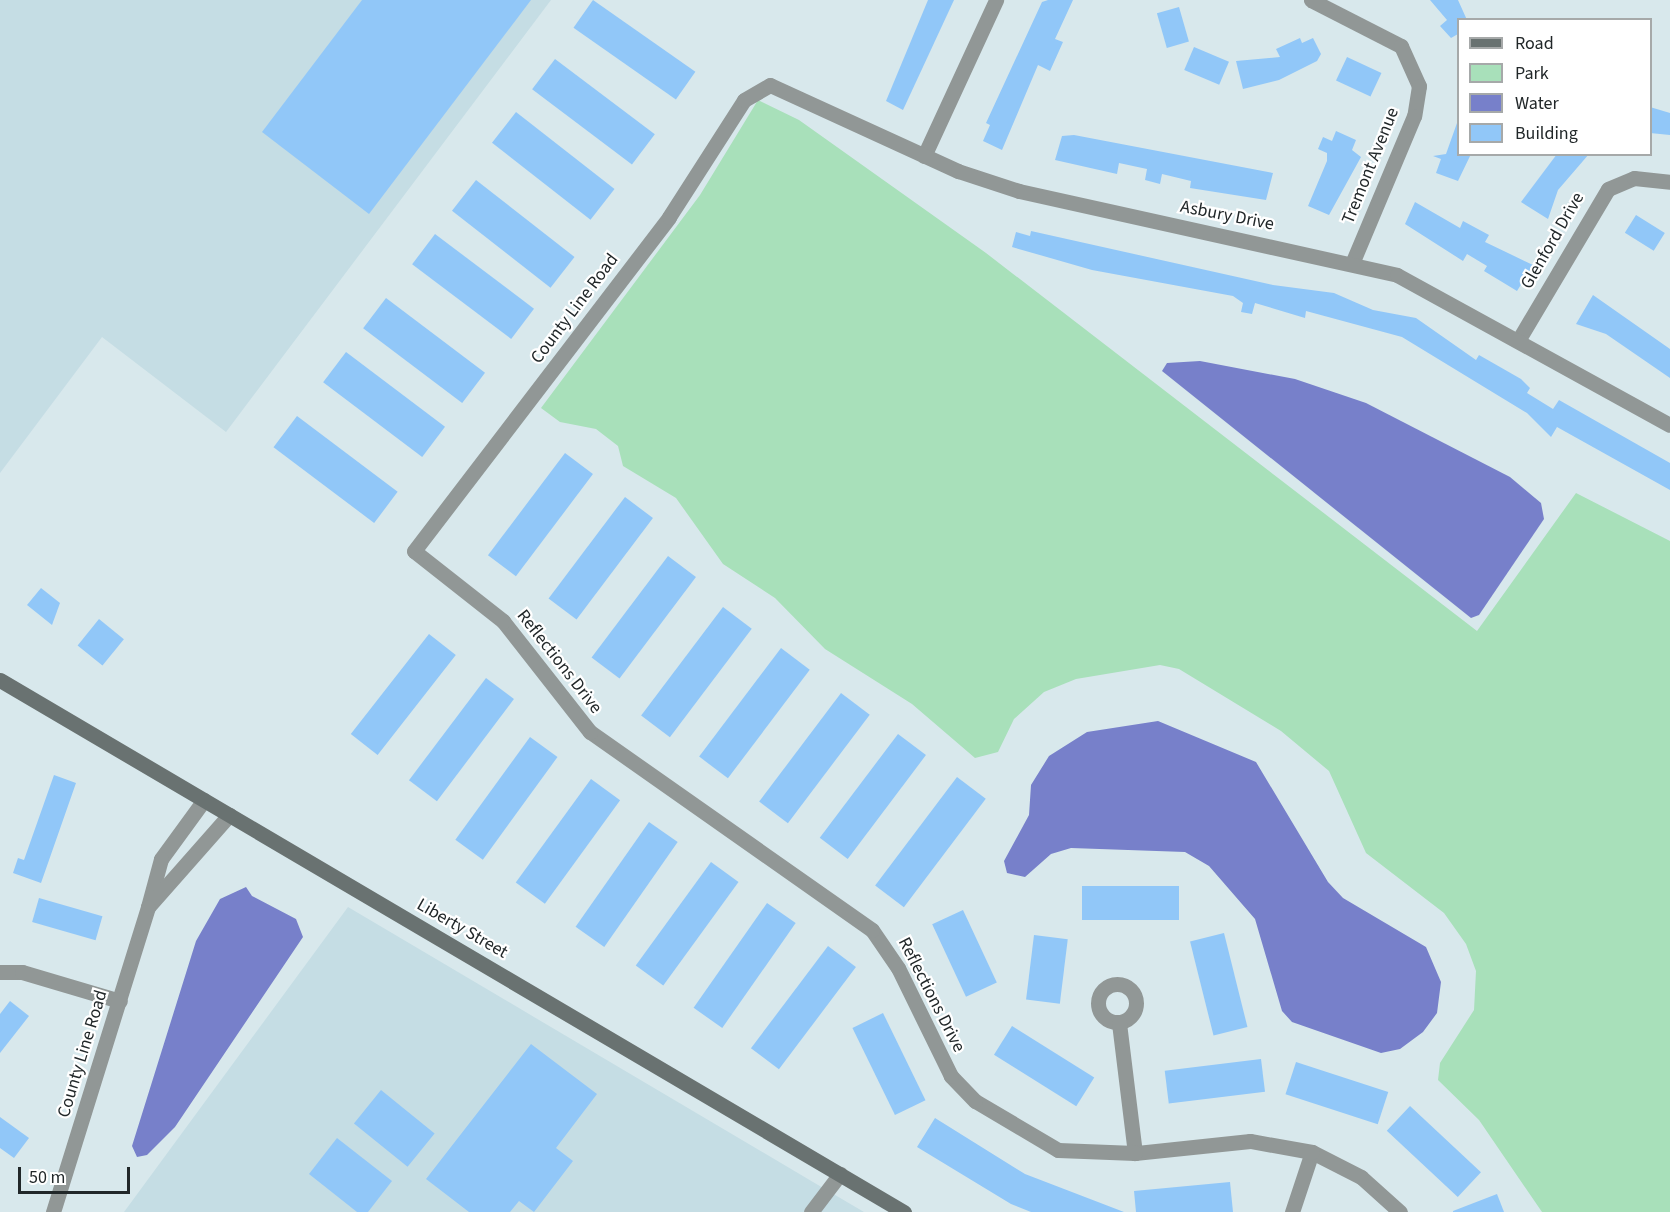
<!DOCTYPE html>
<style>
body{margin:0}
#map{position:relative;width:1670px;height:1212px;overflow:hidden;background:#d8e8ec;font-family:"Source Sans 3",sans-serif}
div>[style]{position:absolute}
.built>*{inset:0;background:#c5dde4}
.green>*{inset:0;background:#a8e0ba}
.water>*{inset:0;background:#7780ca}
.building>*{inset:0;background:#91c7f8;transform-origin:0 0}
.street>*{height:15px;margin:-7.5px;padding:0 7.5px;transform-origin:7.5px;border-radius:7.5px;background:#919796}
.street>.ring{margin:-7.5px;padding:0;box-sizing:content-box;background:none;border:15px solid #919796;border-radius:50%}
.secondary>*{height:15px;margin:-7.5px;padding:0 7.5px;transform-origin:7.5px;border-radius:7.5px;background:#697271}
span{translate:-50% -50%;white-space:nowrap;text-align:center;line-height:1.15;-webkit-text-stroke:4.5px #fff;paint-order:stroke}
.street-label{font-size:18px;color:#212729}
.legend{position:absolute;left:1457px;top:18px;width:195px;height:138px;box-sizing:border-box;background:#fff;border:2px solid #a6a9a9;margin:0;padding:8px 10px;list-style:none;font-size:18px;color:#212729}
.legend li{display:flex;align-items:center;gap:12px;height:30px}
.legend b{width:30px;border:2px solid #a6a9a9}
.scale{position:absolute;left:18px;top:1167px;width:112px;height:27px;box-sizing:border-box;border:3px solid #212729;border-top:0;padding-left:8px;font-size:18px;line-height:21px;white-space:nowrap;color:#212729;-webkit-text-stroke:4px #fff;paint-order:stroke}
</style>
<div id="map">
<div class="built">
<div style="clip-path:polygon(0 0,551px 0,226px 432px,102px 337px,0 473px)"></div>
<div style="clip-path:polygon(348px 907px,813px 1182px,864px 1212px,124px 1212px)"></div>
</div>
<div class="green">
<div style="clip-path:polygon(758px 100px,799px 120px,986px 253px,1477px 631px,1576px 493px,1670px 541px,1670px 1212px,1542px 1212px,1479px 1120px,1438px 1080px,1440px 1063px,1474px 1010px,1476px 971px,1466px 944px,1444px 913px,1366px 853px,1329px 771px,1281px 731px,1179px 669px,1160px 665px,1076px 679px,1044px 692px,1014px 719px,998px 752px,975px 758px,912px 704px,825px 649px,775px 598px,723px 564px,676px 498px,623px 466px,618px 446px,596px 429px,560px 422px,541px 408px,700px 195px)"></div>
</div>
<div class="water">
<div style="clip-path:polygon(1200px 361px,1295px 379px,1366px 403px,1510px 477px,1541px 503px,1544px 519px,1479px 615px,1471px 618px,1162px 371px,1167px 363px)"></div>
<div style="clip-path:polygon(1158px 721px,1256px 762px,1328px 882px,1343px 898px,1426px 947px,1441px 982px,1437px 1013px,1423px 1032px,1400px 1049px,1381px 1053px,1292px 1022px,1282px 1011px,1255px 919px,1209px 866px,1185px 852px,1071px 848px,1051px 854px,1025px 877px,1007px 873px,1004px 861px,1029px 815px,1031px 785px,1049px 756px,1087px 732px)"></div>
<div style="clip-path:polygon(246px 887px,252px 896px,296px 919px,303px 937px,175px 1127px,147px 1155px,137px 1157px,132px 1146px,196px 941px,220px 899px)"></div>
</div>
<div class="building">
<div style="clip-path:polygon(362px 0,531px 0,369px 214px,262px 132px)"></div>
<div style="left:593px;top:0;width:125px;height:34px;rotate:35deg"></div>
<div style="clip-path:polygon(928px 0,954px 0,903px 110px,886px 101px)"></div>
<div style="clip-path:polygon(1048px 0,1073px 0,1055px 39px,1063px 42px,1050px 71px,1038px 65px,1002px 150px,983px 141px,990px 125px,986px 123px,1042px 2px)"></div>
<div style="clip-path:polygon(1430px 0,1458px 0,1467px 20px,1458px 20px,1458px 34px,1451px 38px,1440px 26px,1447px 20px)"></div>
<div style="left:1179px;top:7px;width:36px;height:23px;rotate:74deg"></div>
<div style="clip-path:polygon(1300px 38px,1302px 43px,1313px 38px,1321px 54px,1317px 61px,1279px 80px,1243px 89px,1236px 61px,1280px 57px,1276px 49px)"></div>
<div style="left:1194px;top:47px;width:38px;height:25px;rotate:23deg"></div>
<div style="left:1347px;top:57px;width:38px;height:26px;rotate:25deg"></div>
<div style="left:555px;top:59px;width:125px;height:38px;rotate:37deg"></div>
<div style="clip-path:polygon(1650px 107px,1670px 113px,1670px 135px,1650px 133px)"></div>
<div style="left:516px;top:112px;width:125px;height:39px;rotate:38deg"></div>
<div style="clip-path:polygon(1457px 123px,1458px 154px,1471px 154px,1458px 181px,1436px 173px,1441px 159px,1433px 156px,1446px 154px)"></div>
<div style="clip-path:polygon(1336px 131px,1356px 140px,1352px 150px,1361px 157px,1329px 215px,1308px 206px,1327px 161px,1327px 153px,1318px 149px,1323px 137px,1332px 141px)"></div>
<div style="clip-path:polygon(1074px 135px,1273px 173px,1266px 200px,1190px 188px,1191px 181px,1162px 174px,1160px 184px,1145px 180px,1147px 169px,1119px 163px,1117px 174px,1055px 160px,1062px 136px)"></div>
<div style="clip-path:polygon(1557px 154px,1589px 154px,1558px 190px,1548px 219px,1521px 202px)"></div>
<div style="left:476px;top:180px;width:125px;height:39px;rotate:38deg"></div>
<div style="clip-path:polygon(1415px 202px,1460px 228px,1463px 221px,1489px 235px,1485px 242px,1533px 265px,1517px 291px,1484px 271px,1487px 266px,1467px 254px,1463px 261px,1405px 224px)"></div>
<div style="left:1636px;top:215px;width:34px;height:21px;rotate:32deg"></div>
<div style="clip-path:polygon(1031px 231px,1273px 285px,1334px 293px,1373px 310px,1416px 318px,1476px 360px,1479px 355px,1521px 379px,1530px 388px,1527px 393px,1553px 409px,1559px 400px,1670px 463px,1670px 490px,1557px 427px,1551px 437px,1527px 413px,1402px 337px,1306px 311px,1305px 318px,1255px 303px,1252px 314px,1241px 312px,1243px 303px,1233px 296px,1092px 270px,1012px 247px,1016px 232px,1030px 236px)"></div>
<div style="left:435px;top:234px;width:124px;height:38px;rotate:37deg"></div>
<div style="clip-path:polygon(1593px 295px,1670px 349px,1670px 378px,1606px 334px,1576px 324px)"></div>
<div style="left:386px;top:298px;width:124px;height:38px;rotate:37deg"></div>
<div style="left:346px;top:352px;width:124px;height:38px;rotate:37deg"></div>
<div style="left:297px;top:416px;width:126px;height:39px;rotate:37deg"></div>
<div style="left:565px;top:453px;width:35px;height:128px;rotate:37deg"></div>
<div style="left:625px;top:497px;width:35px;height:127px;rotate:37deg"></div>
<div style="left:668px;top:556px;width:35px;height:127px;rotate:37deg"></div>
<div style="clip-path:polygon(41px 588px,60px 603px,52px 625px,27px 605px)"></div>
<div style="left:723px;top:607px;width:36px;height:136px;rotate:37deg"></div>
<div style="left:99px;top:619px;width:32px;height:34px;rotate:39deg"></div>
<div style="left:429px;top:634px;width:34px;height:127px;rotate:38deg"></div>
<div style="left:781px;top:648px;width:36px;height:136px;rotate:37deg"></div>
<div style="left:486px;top:678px;width:35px;height:128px;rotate:37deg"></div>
<div style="left:841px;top:693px;width:36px;height:136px;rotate:37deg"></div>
<div style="left:898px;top:734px;width:35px;height:130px;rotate:37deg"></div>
<div style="left:530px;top:737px;width:34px;height:127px;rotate:36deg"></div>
<div style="clip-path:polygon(54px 775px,76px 783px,41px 883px,13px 873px,18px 858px,24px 860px)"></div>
<div style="left:957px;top:777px;width:36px;height:136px;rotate:37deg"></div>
<div style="left:591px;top:779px;width:36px;height:128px;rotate:36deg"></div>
<div style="left:649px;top:822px;width:35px;height:128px;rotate:35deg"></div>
<div style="left:711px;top:862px;width:34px;height:128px;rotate:36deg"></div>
<div style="left:1082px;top:886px;width:97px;height:34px"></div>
<div style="left:39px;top:898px;width:66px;height:25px;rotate:16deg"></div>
<div style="left:767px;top:903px;width:35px;height:128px;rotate:35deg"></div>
<div style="left:963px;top:910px;width:80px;height:34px;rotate:65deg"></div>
<div style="left:1224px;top:933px;width:97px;height:35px;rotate:76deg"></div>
<div style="left:1034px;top:935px;width:34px;height:65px;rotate:7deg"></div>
<div style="left:828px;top:946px;width:35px;height:128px;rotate:37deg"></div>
<div style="clip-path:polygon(10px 1001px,29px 1016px,0 1053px,0 1014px)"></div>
<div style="left:883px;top:1013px;width:97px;height:34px;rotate:64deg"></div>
<div style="left:1012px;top:1026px;width:97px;height:34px;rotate:32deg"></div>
<div style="clip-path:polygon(531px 1044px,597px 1094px,556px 1148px,573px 1161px,534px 1212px,519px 1201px,510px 1212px,469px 1212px,426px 1179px)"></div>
<div style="left:1261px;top:1059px;width:33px;height:97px;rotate:83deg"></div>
<div style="left:1296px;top:1062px;width:97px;height:34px;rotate:18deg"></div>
<div style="left:381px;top:1090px;width:69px;height:43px;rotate:39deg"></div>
<div style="left:1410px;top:1106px;width:97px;height:34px;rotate:43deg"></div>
<div style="clip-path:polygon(0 1117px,29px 1138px,14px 1158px,0 1148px)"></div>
<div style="clip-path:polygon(935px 1118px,1025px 1174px,1124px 1212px,1031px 1212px,1011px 1204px,917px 1147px)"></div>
<div style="clip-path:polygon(337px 1138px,392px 1181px,368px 1212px,357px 1212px,309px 1174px)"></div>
<div style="clip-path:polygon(1230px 1182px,1233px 1212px,1136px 1212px,1134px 1191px)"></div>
<div style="clip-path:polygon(1497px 1194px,1504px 1212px,1453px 1212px,1453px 1211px)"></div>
</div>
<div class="street">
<div style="left:1311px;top:0;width:101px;rotate:27.1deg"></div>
<div style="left:1401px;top:46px;width:44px;rotate:65.8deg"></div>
<div style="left:1419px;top:86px;width:30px;rotate:99deg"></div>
<div style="left:1414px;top:116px;width:157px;rotate:112.8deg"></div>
<div style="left:924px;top:156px;width:172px;rotate:-65.2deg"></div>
<div style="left:1519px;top:339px;width:174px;rotate:-59.3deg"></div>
<div style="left:1608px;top:189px;width:28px;rotate:-23deg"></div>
<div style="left:1634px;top:178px;width:36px;rotate:6deg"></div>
<div style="left:204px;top:800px;width:73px;rotate:126.1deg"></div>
<div style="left:161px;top:859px;width:50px;rotate:105.2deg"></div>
<div style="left:148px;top:907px;width:123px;rotate:-48.6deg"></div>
<div style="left:0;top:972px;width:22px"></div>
<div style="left:22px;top:972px;width:102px;rotate:16.5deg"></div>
<div class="ring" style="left:1098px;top:984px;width:23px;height:23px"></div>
<div style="left:1119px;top:1023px;width:131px;rotate:83deg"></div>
<div style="left:53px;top:1212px;width:319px;rotate:-72.7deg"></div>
<div style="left:811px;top:1212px;width:48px;rotate:-52.7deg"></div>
<div style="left:1292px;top:1212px;width:63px;rotate:-71.6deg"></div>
<div style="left:1400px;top:1212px;width:52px;rotate:-138.1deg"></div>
<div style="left:1361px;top:1177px;width:55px;rotate:-153deg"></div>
<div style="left:1312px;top:1152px;width:63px;rotate:-169.9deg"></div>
<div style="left:1250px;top:1141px;width:116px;rotate:174deg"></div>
<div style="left:1135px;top:1153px;width:77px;rotate:-177.8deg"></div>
<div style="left:1058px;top:1150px;width:96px;rotate:-149.4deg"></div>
<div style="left:975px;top:1101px;width:35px;rotate:-134deg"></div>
<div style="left:951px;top:1076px;width:120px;rotate:-116.1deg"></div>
<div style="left:898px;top:968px;width:46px;rotate:-124.4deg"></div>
<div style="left:872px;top:930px;width:345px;rotate:-144.9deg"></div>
<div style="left:590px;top:732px;width:141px;rotate:-128.1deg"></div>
<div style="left:503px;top:621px;width:113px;rotate:-141.8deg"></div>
<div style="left:414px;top:551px;width:420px;rotate:-52.6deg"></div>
<div style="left:669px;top:217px;width:139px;rotate:-57.3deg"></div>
<div style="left:744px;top:100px;width:30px;rotate:-30deg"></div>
<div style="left:770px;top:85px;width:207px;rotate:24.6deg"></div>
<div style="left:958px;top:171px;width:64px;rotate:18.2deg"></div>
<div style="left:1019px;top:191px;width:387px;rotate:12.5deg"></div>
<div style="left:1397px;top:275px;width:311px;rotate:28.8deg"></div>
</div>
<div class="secondary">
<div style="left:0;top:680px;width:1049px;rotate:30.48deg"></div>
</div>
<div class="street-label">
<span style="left:1371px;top:166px;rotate:-68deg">Tremont Avenue</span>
<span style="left:1227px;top:216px;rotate:11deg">Asbury Drive</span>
<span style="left:1553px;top:241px;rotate:-60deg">Glenford Drive</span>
<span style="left:575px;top:309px;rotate:-53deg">County Line Road</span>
<span style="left:559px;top:662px;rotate:52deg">Reflections Drive</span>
<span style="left:462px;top:929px;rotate:30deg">Liberty Street</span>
<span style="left:931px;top:995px;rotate:63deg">Reflections Drive</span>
<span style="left:83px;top:1054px;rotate:-73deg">County Line Road</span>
</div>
<ul class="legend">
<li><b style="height:8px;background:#697271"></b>Road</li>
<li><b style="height:16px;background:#a8e0ba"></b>Park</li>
<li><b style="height:16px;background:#7780ca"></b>Water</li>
<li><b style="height:16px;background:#91c7f8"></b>Building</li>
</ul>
<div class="scale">50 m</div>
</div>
